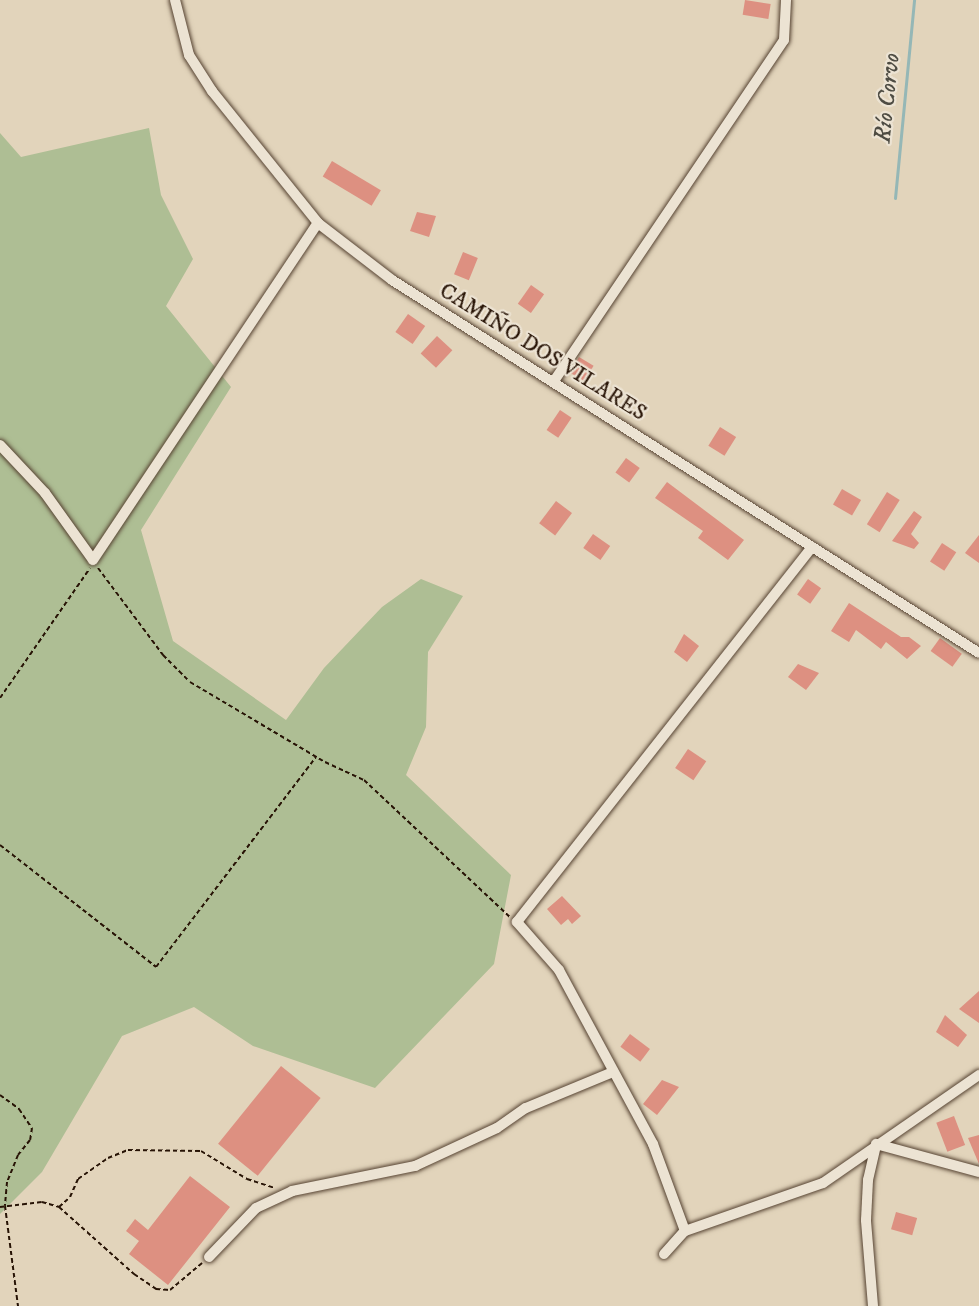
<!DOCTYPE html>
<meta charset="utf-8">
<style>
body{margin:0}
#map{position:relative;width:979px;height:1306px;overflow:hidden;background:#e2d4bb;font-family:"IM FELL DW Pica",serif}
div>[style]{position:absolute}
.green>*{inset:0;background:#aebe94}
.stream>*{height:3px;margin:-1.5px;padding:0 1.5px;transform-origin:1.5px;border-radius:1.5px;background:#95b7b6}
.building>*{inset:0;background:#dd9081;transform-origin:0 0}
.path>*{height:2px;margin-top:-1px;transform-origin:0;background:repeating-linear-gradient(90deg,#271305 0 4.5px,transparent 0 7.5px)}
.roads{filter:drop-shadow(0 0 2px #564332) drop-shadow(0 0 2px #564332)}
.minor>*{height:10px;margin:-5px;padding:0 5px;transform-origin:5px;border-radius:5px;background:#ece3d3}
span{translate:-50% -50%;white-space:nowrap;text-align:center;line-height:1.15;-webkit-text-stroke:4.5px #ece3d3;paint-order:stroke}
.street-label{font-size:22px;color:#271305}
.water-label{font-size:24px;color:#4e4c43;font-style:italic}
</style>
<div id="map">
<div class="green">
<div style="clip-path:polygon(149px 128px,161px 195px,193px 259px,166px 306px,231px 387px,141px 530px,173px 641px,286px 720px,324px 668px,382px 607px,421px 579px,463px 596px,428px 652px,426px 727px,406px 775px,511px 875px,494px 964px,375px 1088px,253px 1046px,194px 1007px,122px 1036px,42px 1172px,0 1214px,0 133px,21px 157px)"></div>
</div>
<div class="stream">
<div style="left:895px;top:198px;width:199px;rotate:-84.5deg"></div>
</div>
<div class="building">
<div style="left:745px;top:0;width:26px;height:15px;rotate:9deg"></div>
<div style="left:332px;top:161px;width:57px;height:18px;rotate:31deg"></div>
<div style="clip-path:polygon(417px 212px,436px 216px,429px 237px,410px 231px)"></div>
<div style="left:463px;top:252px;width:16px;height:24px;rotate:22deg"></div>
<div style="left:531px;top:285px;width:16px;height:23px;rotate:35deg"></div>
<div style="left:408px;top:314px;width:21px;height:22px;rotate:35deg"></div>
<div style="left:437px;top:336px;width:21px;height:24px;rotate:43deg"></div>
<div style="left:579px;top:357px;width:17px;height:18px;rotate:31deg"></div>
<div style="left:560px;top:410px;width:14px;height:24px;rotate:34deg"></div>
<div style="left:720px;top:427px;width:19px;height:22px;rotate:32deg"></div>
<div style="left:626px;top:458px;width:17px;height:18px;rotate:36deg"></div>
<div style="clip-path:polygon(667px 482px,744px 540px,728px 560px,698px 538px,703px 531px,655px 498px)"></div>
<div style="left:842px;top:489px;width:22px;height:18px;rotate:30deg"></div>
<div style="left:887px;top:492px;width:15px;height:38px;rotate:32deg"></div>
<div style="left:556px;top:501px;width:20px;height:28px;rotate:37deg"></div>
<div style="clip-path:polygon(914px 511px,922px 517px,911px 534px,919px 543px,914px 549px,892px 541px)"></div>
<div style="left:593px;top:534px;width:21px;height:17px;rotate:35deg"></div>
<div style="clip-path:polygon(979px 535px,979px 563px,965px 553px)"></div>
<div style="left:942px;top:543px;width:17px;height:22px;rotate:33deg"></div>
<div style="left:808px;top:579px;width:16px;height:19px;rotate:35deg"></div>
<div style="clip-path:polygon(849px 603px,901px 637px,909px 637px,921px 646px,907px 659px,886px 642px,881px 649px,856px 630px,849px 642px,831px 631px)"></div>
<div style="clip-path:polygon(684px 634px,699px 646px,687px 662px,674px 652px)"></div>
<div style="left:940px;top:638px;width:27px;height:16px;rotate:36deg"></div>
<div style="clip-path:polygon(798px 664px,819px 673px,806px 690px,788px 677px)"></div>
<div style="left:688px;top:749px;width:22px;height:23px;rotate:34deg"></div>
<div style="clip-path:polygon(562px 896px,581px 916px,572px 924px,568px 919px,561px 925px,547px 909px)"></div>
<div style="clip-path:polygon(979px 991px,979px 1023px,959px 1009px)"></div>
<div style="clip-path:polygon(945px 1015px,967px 1035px,958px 1047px,936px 1032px)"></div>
<div style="left:630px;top:1034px;width:25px;height:16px;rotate:37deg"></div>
<div style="left:281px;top:1066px;width:51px;height:100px;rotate:39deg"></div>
<div style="clip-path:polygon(662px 1080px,679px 1087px,657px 1115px,643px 1104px)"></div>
<div style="left:954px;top:1116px;width:31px;height:19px;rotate:69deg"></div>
<div style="clip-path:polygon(979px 1135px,979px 1164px,968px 1138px)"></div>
<div style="clip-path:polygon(190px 1176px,230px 1207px,168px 1285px,129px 1254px,139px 1241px,126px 1231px,135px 1219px,148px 1230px)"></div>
<div style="left:896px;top:1212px;width:22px;height:18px;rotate:16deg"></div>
</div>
<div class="path">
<div style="left:98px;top:568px;width:109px;rotate:53.2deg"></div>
<div style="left:163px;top:655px;width:38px;rotate:45deg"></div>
<div style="left:190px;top:682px;width:157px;rotate:30.7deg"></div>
<div style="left:325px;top:762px;width:43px;rotate:24.8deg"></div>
<div style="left:364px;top:780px;width:200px;rotate:43.2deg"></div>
<div style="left:0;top:698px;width:158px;rotate:-55.3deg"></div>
<div style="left:0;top:845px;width:198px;rotate:38deg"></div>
<div style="left:156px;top:967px;width:264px;rotate:-52.7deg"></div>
<div style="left:0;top:1095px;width:24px;rotate:36deg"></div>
<div style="left:19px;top:1109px;width:23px;rotate:56deg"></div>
<div style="left:32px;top:1128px;width:12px;rotate:99deg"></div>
<div style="left:30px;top:1140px;width:19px;rotate:129deg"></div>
<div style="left:18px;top:1155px;width:29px;rotate:112deg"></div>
<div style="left:7px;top:1182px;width:24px;rotate:95deg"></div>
<div style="left:5px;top:1206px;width:101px;rotate:82.6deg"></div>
<div style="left:0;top:1207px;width:42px;rotate:-6.8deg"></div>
<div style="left:42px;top:1202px;width:18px;rotate:16deg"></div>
<div style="left:59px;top:1207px;width:101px;rotate:41.8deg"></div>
<div style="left:134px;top:1274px;width:27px;rotate:34deg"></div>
<div style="left:156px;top:1289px;width:14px;rotate:4deg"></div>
<div style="left:170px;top:1290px;width:42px;rotate:-40.2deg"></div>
<div style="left:59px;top:1207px;width:15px;rotate:-42deg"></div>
<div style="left:70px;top:1197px;width:20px;rotate:-66deg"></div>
<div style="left:78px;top:1179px;width:37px;rotate:-35deg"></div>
<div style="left:108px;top:1158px;width:22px;rotate:-22deg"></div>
<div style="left:128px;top:1150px;width:73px;rotate:0.8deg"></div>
<div style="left:201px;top:1151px;width:54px;rotate:31.3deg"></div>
<div style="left:247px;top:1179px;width:28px;rotate:18deg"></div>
</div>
<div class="roads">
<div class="minor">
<div style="left:175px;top:0;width:57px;rotate:75.7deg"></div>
<div style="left:189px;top:55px;width:43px;rotate:57.4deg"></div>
<div style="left:212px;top:91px;width:169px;rotate:51.2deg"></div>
<div style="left:318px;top:223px;width:93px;rotate:37.6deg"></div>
<div style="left:392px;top:280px;width:695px;rotate:32.43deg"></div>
<div style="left:554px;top:381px;width:411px;rotate:-56deg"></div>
<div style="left:784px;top:40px;width:40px;rotate:-87.1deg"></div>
<div style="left:0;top:445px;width:66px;rotate:46.8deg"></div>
<div style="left:45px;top:493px;width:82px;rotate:54.4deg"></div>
<div style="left:93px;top:560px;width:405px;rotate:-56.3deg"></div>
<div style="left:876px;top:1144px;width:107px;rotate:15.2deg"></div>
<div style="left:685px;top:1231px;width:146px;rotate:-19.2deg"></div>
<div style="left:823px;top:1183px;width:190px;rotate:-34.7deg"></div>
<div style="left:664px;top:1254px;width:31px;rotate:-48deg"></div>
<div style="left:685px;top:1231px;width:93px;rotate:-110.2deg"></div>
<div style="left:653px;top:1144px;width:198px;rotate:-118.4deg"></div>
<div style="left:559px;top:970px;width:64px;rotate:-131.2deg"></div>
<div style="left:517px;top:922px;width:477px;rotate:-51.8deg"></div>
<div style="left:209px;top:1257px;width:68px;rotate:-46.2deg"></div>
<div style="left:256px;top:1208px;width:40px;rotate:-25deg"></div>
<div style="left:292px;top:1191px;width:126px;rotate:-11.5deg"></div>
<div style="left:415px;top:1166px;width:90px;rotate:-24.9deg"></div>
<div style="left:497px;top:1128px;width:35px;rotate:-35deg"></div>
<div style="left:526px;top:1108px;width:94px;rotate:-22.5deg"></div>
<div style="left:873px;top:1306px;width:86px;rotate:-94.7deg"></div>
<div style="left:866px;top:1220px;width:40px;rotate:-87.1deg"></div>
<div style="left:868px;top:1180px;width:37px;rotate:-77deg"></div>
</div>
</div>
<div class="street-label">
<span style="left:543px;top:352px;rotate:32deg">CAMIÑO DOS VILARES</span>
</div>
<div class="water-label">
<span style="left:888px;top:98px;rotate:-84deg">Río Corvo</span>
</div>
</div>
